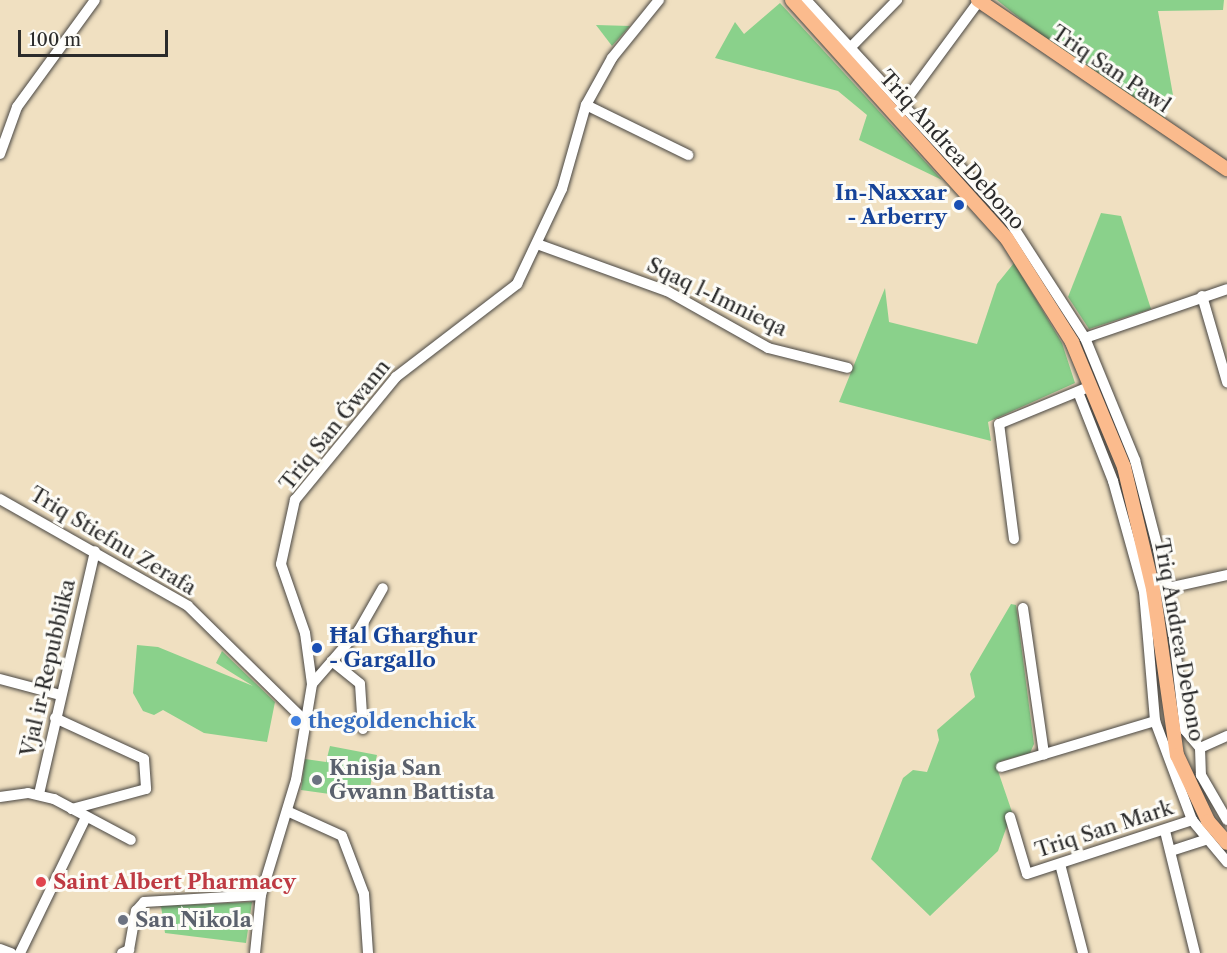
<!DOCTYPE html>
<meta charset="utf-8">
<style>
body{margin:0}
#map{position:relative;width:1227px;height:953px;overflow:hidden;background:#f0e0c1;font-family:"Libre Caslon Text",serif}
div>[style]{position:absolute}
.green>*{inset:0;background:#8ad18b}
.roads{filter:drop-shadow(0 0 2px #494642) drop-shadow(0 0 2px #494642)}
.minor>*{height:10px;margin:-5px;padding:0 5px;transform-origin:5px;border-radius:5px;background:#fff}
.major>*{height:14px;margin:-7px;padding:0 7px;transform-origin:7px;border-radius:7px;background:#fbbb8d}
.dots>*{width:16px;height:16px;translate:-50% -50%;box-sizing:border-box;border:3px solid #fdfcf7;border-radius:50%}
span{translate:-50% -50%;white-space:nowrap;text-align:center;line-height:1.15;-webkit-text-stroke:6px #fdfcf7;paint-order:stroke}
.street-label{font-size:21px;color:#2b2b2b}
.transit-label{font-size:21px;color:#164399;font-weight:700}
.right{translate:-100% -50%;text-align:right}
.left{translate:0 -50%;text-align:left}
.shop-label{font-size:21px;color:#366cbe;font-weight:700}
.worship-label{font-size:21px;color:#5b616d;font-weight:700}
.health-label{font-size:21px;color:#be3a42;font-weight:700}
.scale{position:absolute;left:18px;top:30px;width:150px;height:27px;box-sizing:border-box;border:3px solid #2b2b2b;border-top:0;padding-left:8px;font-size:18px;line-height:21px;white-space:nowrap;color:#2b2b2b;-webkit-text-stroke:4px #fdfcf7;paint-order:stroke}
</style>
<div id="map">
<div class="green">
<div style="clip-path:polygon(997px 0,1224px 0,1223px 10px,1158px 11px,1173px 95px,1164px 119px,1054px 46px)"></div>
<div style="clip-path:polygon(780px 3px,942px 180px,859px 140px,867px 115px,838px 91px,715px 58px,735px 22px,744px 34px)"></div>
<div style="clip-path:polygon(596px 25px,630px 26px,612px 46px)"></div>
<div style="clip-path:polygon(1101px 213px,1121px 216px,1151px 309px,1089px 329px,1068px 297px)"></div>
<div style="clip-path:polygon(1014px 263px,1062px 343px,1075px 383px,988px 422px,991px 441px,839px 402px,885px 288px,889px 322px,977px 344px,997px 284px)"></div>
<div style="clip-path:polygon(1011px 604px,1016px 605px,1034px 744px,1030px 753px,1001px 761px,998px 771px,1012px 812px,998px 851px,930px 916px,871px 859px,903px 778px,913px 770px,927px 772px,939px 740px,937px 730px,975px 697px,970px 674px)"></div>
<div style="clip-path:polygon(137px 645px,158px 647px,253px 686px,216px 663px,222px 651px,275px 702px,267px 742px,204px 733px,163px 710px,154px 715px,143px 711px,133px 693px)"></div>
<div style="clip-path:polygon(330px 746px,377px 755px,370px 787px,344px 796px,301px 790px,305px 759px,326px 762px)"></div>
<div style="clip-path:polygon(252px 902px,246px 943px,165px 933px,161px 906px)"></div>
</div>
<div class="roads">
<div class="minor">
<div style="left:806px;top:0;width:298px;rotate:47.3deg"></div>
<div style="left:1008px;top:219px;width:142px;rotate:57.1deg"></div>
<div style="left:1085px;top:338px;width:132px;rotate:67.7deg"></div>
<div style="left:1135px;top:460px;width:132px;rotate:75.5deg"></div>
<div style="left:1168px;top:588px;width:143px;rotate:83.2deg"></div>
<div style="left:1185px;top:730px;width:23px;rotate:50deg"></div>
<div style="left:1200px;top:748px;width:27px;rotate:88deg"></div>
<div style="left:1201px;top:775px;width:52px;rotate:60deg"></div>
<div style="left:849px;top:49px;width:69px;rotate:-45.6deg"></div>
<div style="left:903px;top:104px;width:128px;rotate:-53.6deg"></div>
<div style="left:586px;top:105px;width:114px;rotate:26.1deg"></div>
<div style="left:0;top:154px;width:50px;rotate:-70.1deg"></div>
<div style="left:17px;top:107px;width:132px;rotate:-53.9deg"></div>
<div style="left:537px;top:244px;width:138px;rotate:19.9deg"></div>
<div style="left:667px;top:291px;width:116px;rotate:29.4deg"></div>
<div style="left:768px;top:348px;width:82px;rotate:14deg"></div>
<div style="left:1202px;top:296px;width:90px;rotate:73.8deg"></div>
<div style="left:1085px;top:338px;width:150px;rotate:-19deg"></div>
<div style="left:1078px;top:392px;width:96px;rotate:68.5deg"></div>
<div style="left:1113px;top:481px;width:115px;rotate:74.4deg"></div>
<div style="left:1144px;top:592px;width:129px;rotate:85.1deg"></div>
<div style="left:1155px;top:721px;width:106px;rotate:69.5deg"></div>
<div style="left:1192px;top:820px;width:55px;rotate:50.2deg"></div>
<div style="left:0;top:499px;width:216px;rotate:29.6deg"></div>
<div style="left:188px;top:606px;width:165px;rotate:44.5deg"></div>
<div style="left:1014px;top:539px;width:116px;rotate:-97.4deg"></div>
<div style="left:999px;top:424px;width:92px;rotate:-22.4deg"></div>
<div style="left:1168px;top:588px;width:60px;rotate:-12.4deg"></div>
<div style="left:1023px;top:608px;width:148px;rotate:81.8deg"></div>
<div style="left:332px;top:661px;width:36px;rotate:39deg"></div>
<div style="left:360px;top:684px;width:45px;rotate:86.2deg"></div>
<div style="left:0;top:679px;width:62px;rotate:14.9deg"></div>
<div style="left:312px;top:684px;width:72px;rotate:-49deg"></div>
<div style="left:359px;top:630px;width:48px;rotate:-60.3deg"></div>
<div style="left:55px;top:718px;width:98px;rotate:24.7deg"></div>
<div style="left:144px;top:759px;width:30px;rotate:86deg"></div>
<div style="left:146px;top:789px;width:77px;rotate:164.9deg"></div>
<div style="left:1200px;top:748px;width:30px;rotate:-24deg"></div>
<div style="left:1001px;top:767px;width:161px;rotate:-16.6deg"></div>
<div style="left:39px;top:794px;width:249px;rotate:-77deg"></div>
<div style="left:0;top:797px;width:28px;rotate:-8deg"></div>
<div style="left:28px;top:793px;width:27px;rotate:13deg"></div>
<div style="left:54px;top:799px;width:87px;rotate:28deg"></div>
<div style="left:287px;top:811px;width:60px;rotate:24.4deg"></div>
<div style="left:342px;top:836px;width:62px;rotate:69.2deg"></div>
<div style="left:364px;top:894px;width:59px;rotate:86.1deg"></div>
<div style="left:1010px;top:817px;width:59px;rotate:73.4deg"></div>
<div style="left:1027px;top:874px;width:174px;rotate:-18.1deg"></div>
<div style="left:1165px;top:831px;width:126px;rotate:76.2deg"></div>
<div style="left:1171px;top:851px;width:36px;rotate:-18deg"></div>
<div style="left:1060px;top:864px;width:92px;rotate:75.5deg"></div>
<div style="left:0;top:949px;width:12px;rotate:20deg"></div>
<div style="left:20px;top:953px;width:151px;rotate:-64.1deg"></div>
<div style="left:122px;top:953px;width:8px;rotate:-23deg"></div>
<div style="left:129px;top:950px;width:40px;rotate:-80deg"></div>
<div style="left:136px;top:911px;width:12px;rotate:-48deg"></div>
<div style="left:144px;top:902px;width:117px;rotate:-3.4deg"></div>
<div style="left:255px;top:953px;width:58px;rotate:-84.1deg"></div>
<div style="left:261px;top:895px;width:120px;rotate:-73.1deg"></div>
<div style="left:296px;top:780px;width:97px;rotate:-80.5deg"></div>
<div style="left:312px;top:684px;width:51px;rotate:-97.8deg"></div>
<div style="left:305px;top:633px;width:73px;rotate:-109.2deg"></div>
<div style="left:281px;top:564px;width:66px;rotate:-77.7deg"></div>
<div style="left:295px;top:500px;width:159px;rotate:-50.6deg"></div>
<div style="left:396px;top:377px;width:153px;rotate:-37.5deg"></div>
<div style="left:517px;top:284px;width:105px;rotate:-64.7deg"></div>
<div style="left:562px;top:189px;width:87px;rotate:-74.1deg"></div>
<div style="left:586px;top:105px;width:54px;rotate:-61deg"></div>
<div style="left:612px;top:58px;width:75px;rotate:-51deg"></div>
</div>
<div class="major">
<div style="left:792px;top:0;width:321px;rotate:48deg"></div>
<div style="left:1007px;top:239px;width:122px;rotate:57.7deg"></div>
<div style="left:1072px;top:342px;width:135px;rotate:67.4deg"></div>
<div style="left:1124px;top:467px;width:125px;rotate:76.6deg"></div>
<div style="left:1153px;top:589px;width:168px;rotate:81.8deg"></div>
<div style="left:1177px;top:755px;width:73px;rotate:64.8deg"></div>
<div style="left:1208px;top:821px;width:29px;rotate:49deg"></div>
<div style="left:978px;top:0;width:301px;rotate:34.2deg"></div>
</div>
</div>
<div class="dots">
<div style="left:959px;top:205px;background:#1a4fb4"></div>
<div style="left:317px;top:648px;background:#1a4fb4"></div>
<div style="left:296px;top:721px;background:#3f7fe0"></div>
<div style="left:317px;top:780px;background:#6b7280"></div>
<div style="left:41px;top:882px;background:#e0444e"></div>
<div style="left:123px;top:920px;background:#6b7280"></div>
</div>
<div class="street-label">
<span style="left:1111px;top:69px;rotate:34deg">Triq San Pawl</span>
<span style="left:952px;top:150px;rotate:48deg">Triq Andrea Debono</span>
<span style="left:717px;top:297px;rotate:26deg">Sqaq l-Imnieqa</span>
<span style="left:335px;top:425px;rotate:-51deg">Triq San Ġwann</span>
<span style="left:113px;top:541px;rotate:31deg">Triq Stiefnu Zerafa</span>
<span style="left:1179px;top:640px;rotate:80deg">Triq Andrea Debono</span>
<span style="left:48px;top:668px;rotate:-77deg">Vjal ir-Repubblika</span>
<span style="left:1104px;top:829px;rotate:-18deg">Triq San Mark</span>
</div>
<div class="transit-label">
<span class="right" style="left:947px;top:205px">In-Naxxar<br>- Arberry</span>
<span class="left" style="left:329px;top:648px">Ħal Għargħur<br>- Gargallo</span>
</div>
<div class="shop-label">
<span class="left" style="left:308px;top:721px">thegoldenchick</span>
</div>
<div class="worship-label">
<span class="left" style="left:329px;top:780px">Knisja San<br>Ġwann Battista</span>
<span class="left" style="left:135px;top:920px">San Nikola</span>
</div>
<div class="health-label">
<span class="left" style="left:53px;top:882px">Saint Albert Pharmacy</span>
</div>
<div class="scale">100 m</div>
</div>
